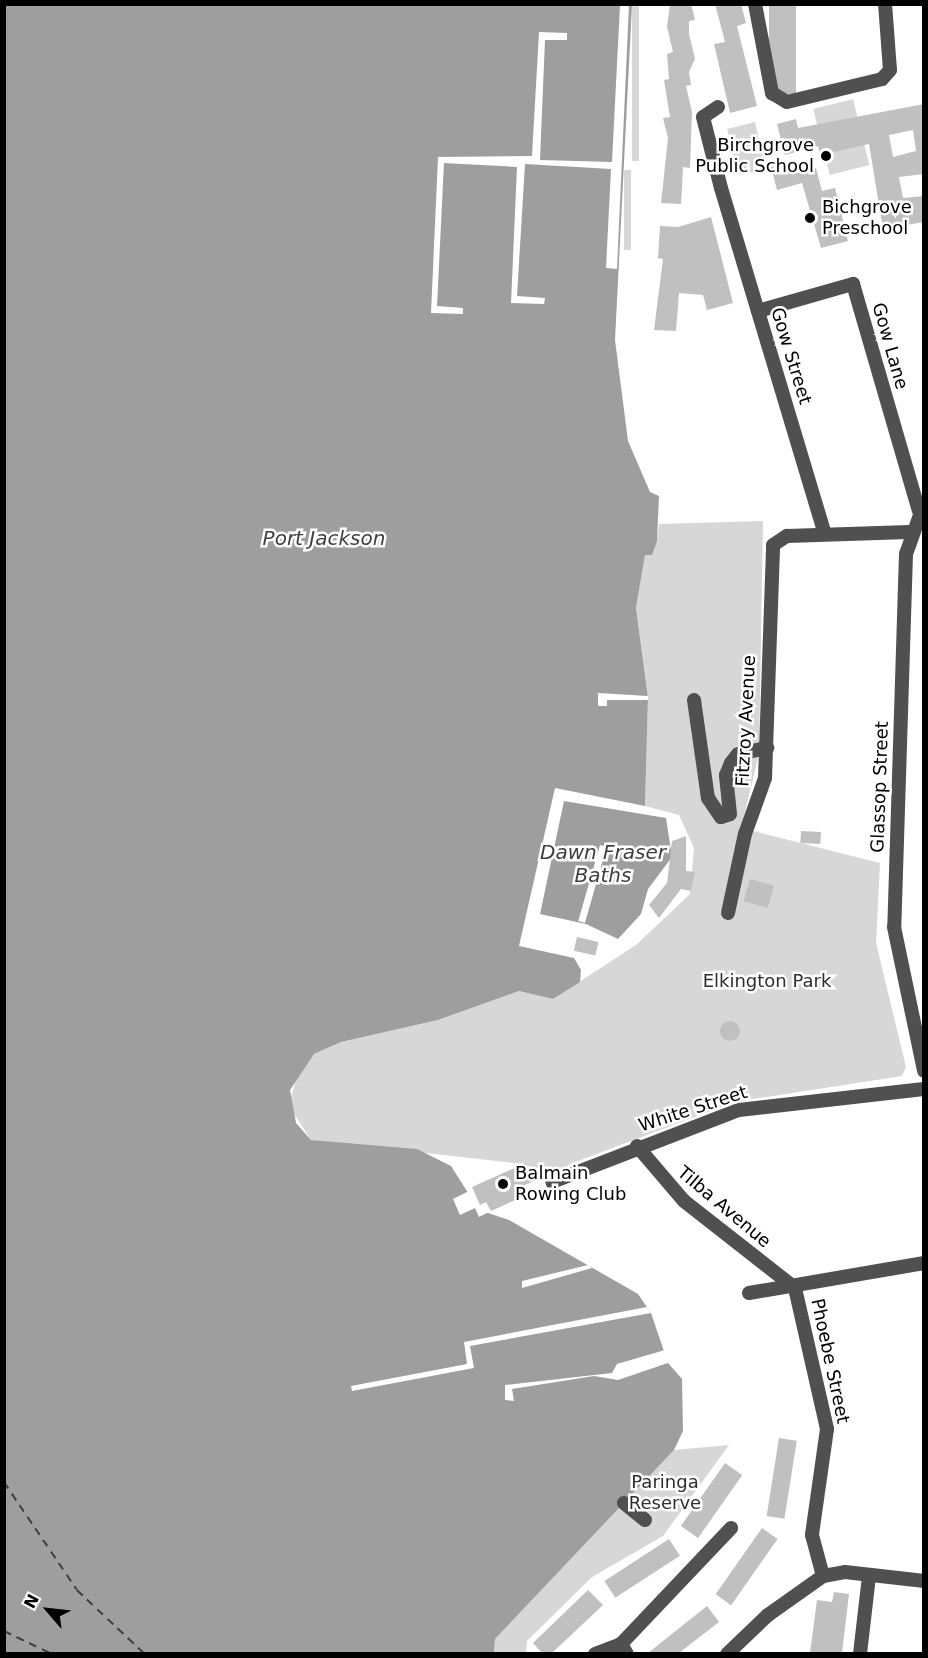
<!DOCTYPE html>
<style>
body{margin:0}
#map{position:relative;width:928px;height:1658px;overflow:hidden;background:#fff;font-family:"DejaVu Sans",sans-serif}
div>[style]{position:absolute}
.green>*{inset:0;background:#d7d7d7;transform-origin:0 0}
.water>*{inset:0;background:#9e9e9e}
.pier>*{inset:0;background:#fff;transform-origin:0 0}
.ferry>*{height:1.5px;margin-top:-0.75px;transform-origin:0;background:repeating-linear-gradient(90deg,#3f3f3f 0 8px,transparent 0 14px)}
.building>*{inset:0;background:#c0c0c0;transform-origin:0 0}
.round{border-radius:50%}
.minor>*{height:14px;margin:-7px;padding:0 7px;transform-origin:7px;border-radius:7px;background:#505050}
.dots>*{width:16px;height:16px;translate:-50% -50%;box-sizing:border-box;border:3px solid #fff;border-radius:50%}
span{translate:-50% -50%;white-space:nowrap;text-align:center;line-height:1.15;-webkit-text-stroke:5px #fff;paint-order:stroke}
.poi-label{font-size:18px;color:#000}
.right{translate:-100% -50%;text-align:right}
.left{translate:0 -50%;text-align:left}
.street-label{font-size:18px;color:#000}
.park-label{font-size:18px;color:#2e2e2e}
.water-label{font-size:20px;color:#3f3f3f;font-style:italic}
.frame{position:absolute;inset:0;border:6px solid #000;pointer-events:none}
.north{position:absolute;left:18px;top:1580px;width:60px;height:60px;-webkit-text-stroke:4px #fff;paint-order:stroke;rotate:298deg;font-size:16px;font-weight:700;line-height:24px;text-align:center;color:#000}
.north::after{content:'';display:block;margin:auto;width:21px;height:27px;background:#000;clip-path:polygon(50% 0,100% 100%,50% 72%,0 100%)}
</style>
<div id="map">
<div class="green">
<div style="left:632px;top:5px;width:7px;height:156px"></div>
<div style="left:853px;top:99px;width:68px;height:41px;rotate:76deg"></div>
<div style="clip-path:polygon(755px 122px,763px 156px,753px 172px,738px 175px,727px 129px)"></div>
<div style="left:624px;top:170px;width:7px;height:80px"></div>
<div style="clip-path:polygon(763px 521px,759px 754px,741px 828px,880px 863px,876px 943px,906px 1067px,902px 1076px,734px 1102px,570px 1164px,557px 1176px,523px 1164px,311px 1140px,289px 1106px,298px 1071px,314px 1054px,341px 1042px,438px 1020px,519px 991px,553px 999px,636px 945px,690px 894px,694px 848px,679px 815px,645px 806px,648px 698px,636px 608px,645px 555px,657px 541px,659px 524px)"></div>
<div style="clip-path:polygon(729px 1445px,663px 1536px,592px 1577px,527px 1641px,526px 1653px,494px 1654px,495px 1639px,674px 1450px)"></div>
</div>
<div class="water">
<div style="clip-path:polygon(5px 5px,632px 5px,615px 340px,628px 441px,650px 492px,659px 496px,657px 541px,652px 555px,645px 555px,636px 608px,648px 698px,645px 806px,555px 788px,519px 946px,574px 958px,581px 970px,580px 982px,553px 999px,519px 991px,438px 1020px,341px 1042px,314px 1054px,290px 1090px,296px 1123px,311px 1140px,417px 1149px,451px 1166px,479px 1210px,509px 1220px,638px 1294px,651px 1313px,668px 1363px,682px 1379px,683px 1431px,674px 1450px,495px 1639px,494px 1653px,5px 1654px)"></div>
<div style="clip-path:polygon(564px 801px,666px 818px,672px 857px,648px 889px,641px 914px,618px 939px,586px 924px,540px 914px)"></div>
</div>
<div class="pier">
<div style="clip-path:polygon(620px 5px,629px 5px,617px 269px,606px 268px,611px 169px,525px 164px,517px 296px,545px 298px,544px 304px,511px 303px,517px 167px,444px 163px,437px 306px,463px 308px,463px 314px,431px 313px,438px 157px,532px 156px,539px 32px,567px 33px,567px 40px,545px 40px,540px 160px,612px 162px)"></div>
<div style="clip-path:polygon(598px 693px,648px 696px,648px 700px,607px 700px,607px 706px,598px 706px)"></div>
<div style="left:600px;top:845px;width:7px;height:79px;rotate:16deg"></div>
<div style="clip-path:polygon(464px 1178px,480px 1207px,491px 1211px,479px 1217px,475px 1208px,460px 1215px,453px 1199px,469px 1191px)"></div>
<div style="clip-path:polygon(588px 1265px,592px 1268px,522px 1288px,522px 1281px)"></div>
<div style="clip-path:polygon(647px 1307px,651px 1313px,470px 1346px,474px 1368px,352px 1391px,351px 1386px,467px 1364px,464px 1342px)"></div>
<div style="clip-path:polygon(665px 1350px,668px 1363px,618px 1380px,594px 1376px,512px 1389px,514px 1401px,505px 1400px,505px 1385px,612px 1373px,617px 1364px)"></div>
</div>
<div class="ferry">
<div style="left:4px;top:1482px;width:130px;rotate:55.9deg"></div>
<div style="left:77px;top:1590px;width:93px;rotate:43.3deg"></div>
<div style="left:4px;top:1631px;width:53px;rotate:25.6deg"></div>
</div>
<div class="building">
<div style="clip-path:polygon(670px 4px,691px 4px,695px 20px,689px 21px,689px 34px,695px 59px,689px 72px,691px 85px,686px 86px,692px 112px,690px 168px,683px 167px,681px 204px,661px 203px,668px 138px,663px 118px,670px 117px,664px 80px,669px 79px,667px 54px,673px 52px,667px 27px)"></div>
<div style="clip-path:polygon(715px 4px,741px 4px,746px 23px,737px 26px,757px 106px,730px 113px,714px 44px,725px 42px)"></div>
<div style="left:769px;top:4px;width:27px;height:90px"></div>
<div style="clip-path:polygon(evenodd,924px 104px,924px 174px,899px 177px,903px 198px,924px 196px,924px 222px,889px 228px,888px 222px,882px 223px,869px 144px,820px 155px,818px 146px,785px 155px,777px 124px,796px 119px,798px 128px,924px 104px,913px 130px,916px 151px,893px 157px,889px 135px,913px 130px)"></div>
<div style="clip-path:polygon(789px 163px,792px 174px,816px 168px,822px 191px,835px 188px,848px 241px,821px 248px,802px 183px,777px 190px,771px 167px)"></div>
<div style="clip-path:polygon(711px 217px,733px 303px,707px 310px,703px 295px,679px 293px,676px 331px,654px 330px,663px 259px,658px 258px,660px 226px,678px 227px)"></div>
<div style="left:801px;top:831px;width:20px;height:12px;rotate:3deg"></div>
<div style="clip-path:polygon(686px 836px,686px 871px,695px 872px,691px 891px,681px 889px,659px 918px,649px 905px,667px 883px,672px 841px)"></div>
<div style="left:750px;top:879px;width:25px;height:23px;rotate:16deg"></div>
<div style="left:577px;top:937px;width:22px;height:14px;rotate:13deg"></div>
<div class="round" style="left:720px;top:1021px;width:20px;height:20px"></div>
<div style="clip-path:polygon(526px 1163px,534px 1181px,518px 1188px,522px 1197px,491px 1211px,486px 1202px,480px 1205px,472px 1187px)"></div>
<div style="left:779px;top:1438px;width:18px;height:79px;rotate:9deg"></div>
<div style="left:725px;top:1463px;width:21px;height:77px;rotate:35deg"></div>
<div style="left:762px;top:1528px;width:19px;height:81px;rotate:35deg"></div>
<div style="left:669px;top:1539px;width:20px;height:77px;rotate:57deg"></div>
<div style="clip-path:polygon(588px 1590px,603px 1605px,552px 1653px,542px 1653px,533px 1643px)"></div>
<div style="clip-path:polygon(834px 1592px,849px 1594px,842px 1653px,810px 1653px,817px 1600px,832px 1602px)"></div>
<div style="clip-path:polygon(707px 1606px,719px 1622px,679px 1653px,648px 1653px)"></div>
</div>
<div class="minor">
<div style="left:755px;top:4px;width:91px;rotate:79.2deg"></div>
<div style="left:772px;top:93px;width:17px;rotate:31deg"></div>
<div style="left:787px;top:102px;width:98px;rotate:-13.6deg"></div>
<div style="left:882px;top:79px;width:12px;rotate:-48deg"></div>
<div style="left:890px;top:70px;width:66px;rotate:-94.3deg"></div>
<div style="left:718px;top:107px;width:18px;rotate:146deg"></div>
<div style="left:703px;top:117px;width:73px;rotate:75.8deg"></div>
<div style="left:721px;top:188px;width:361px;rotate:73.3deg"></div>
<div style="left:758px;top:311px;width:99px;rotate:-15.9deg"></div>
<div style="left:853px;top:284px;width:236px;rotate:73.8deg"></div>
<div style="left:924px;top:504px;width:53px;rotate:109.8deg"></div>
<div style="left:906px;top:554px;width:373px;rotate:91.8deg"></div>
<div style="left:894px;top:927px;width:147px;rotate:78.2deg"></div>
<div style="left:694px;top:700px;width:99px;rotate:81.9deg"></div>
<div style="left:708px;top:798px;width:23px;rotate:56deg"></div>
<div style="left:721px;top:817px;width:9px;rotate:-18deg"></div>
<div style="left:730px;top:814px;width:39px;rotate:-96deg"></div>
<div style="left:726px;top:775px;width:13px;rotate:-67deg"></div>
<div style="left:731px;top:763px;width:11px;rotate:-52deg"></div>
<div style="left:738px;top:754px;width:30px;rotate:-12deg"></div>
<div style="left:728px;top:913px;width:81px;rotate:-77.9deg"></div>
<div style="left:745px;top:834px;width:59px;rotate:-70.3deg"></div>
<div style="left:765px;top:778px;width:233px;rotate:-88deg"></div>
<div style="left:773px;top:545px;width:17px;rotate:-33deg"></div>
<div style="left:787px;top:536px;width:122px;rotate:-1.9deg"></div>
<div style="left:637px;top:1146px;width:72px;rotate:49.5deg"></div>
<div style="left:684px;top:1201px;width:141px;rotate:38.1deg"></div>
<div style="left:552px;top:1182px;width:200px;rotate:-21.1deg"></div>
<div style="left:739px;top:1110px;width:186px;rotate:-6.5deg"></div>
<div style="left:795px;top:1288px;width:145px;rotate:77.2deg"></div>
<div style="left:827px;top:1429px;width:107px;rotate:98.1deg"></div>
<div style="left:812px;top:1535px;width:42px;rotate:75deg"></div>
<div style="left:749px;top:1293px;width:178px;rotate:-9.7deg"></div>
<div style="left:624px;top:1503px;width:27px;rotate:39deg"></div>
<div style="left:595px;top:1654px;width:28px;rotate:-21deg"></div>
<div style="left:627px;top:1654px;width:12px;rotate:-121deg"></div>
<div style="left:621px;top:1644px;width:160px;rotate:-46.5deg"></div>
<div style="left:727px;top:1654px;width:57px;rotate:-43.6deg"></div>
<div style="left:768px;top:1615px;width:67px;rotate:-35.3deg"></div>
<div style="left:823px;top:1576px;width:22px;rotate:-10deg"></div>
<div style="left:845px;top:1572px;width:80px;rotate:6.5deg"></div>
<div style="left:860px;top:1654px;width:79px;rotate:-83.4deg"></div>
</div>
<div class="dots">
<div style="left:826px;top:156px;background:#000"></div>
<div style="left:810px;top:218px;background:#000"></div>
<div style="left:503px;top:1184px;background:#000"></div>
</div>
<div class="poi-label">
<span class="right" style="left:814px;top:156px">Birchgrove<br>Public School</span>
<span class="left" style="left:822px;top:218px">Bichgrove<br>Preschool</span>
<span class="left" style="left:515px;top:1184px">Balmain<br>Rowing Club</span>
</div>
<div class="street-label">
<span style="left:890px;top:346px;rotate:74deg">Gow Lane</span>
<span style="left:791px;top:356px;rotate:73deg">Gow Street</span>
<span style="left:746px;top:721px;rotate:-87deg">Fitzroy Avenue</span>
<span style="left:880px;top:787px;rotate:-88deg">Glassop Street</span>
<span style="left:693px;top:1109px;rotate:-18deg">White Street</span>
<span style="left:724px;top:1207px;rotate:40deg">Tilba Avenue</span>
<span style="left:830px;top:1361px;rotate:78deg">Phoebe Street</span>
</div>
<div class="park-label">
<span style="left:767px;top:981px">Elkington Park</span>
<span style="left:665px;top:1493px">Paringa<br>Reserve</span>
</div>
<div class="water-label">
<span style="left:324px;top:538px">Port Jackson</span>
<span style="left:603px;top:864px">Dawn Fraser<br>Baths</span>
</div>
<div class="frame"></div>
<div class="north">N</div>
</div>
